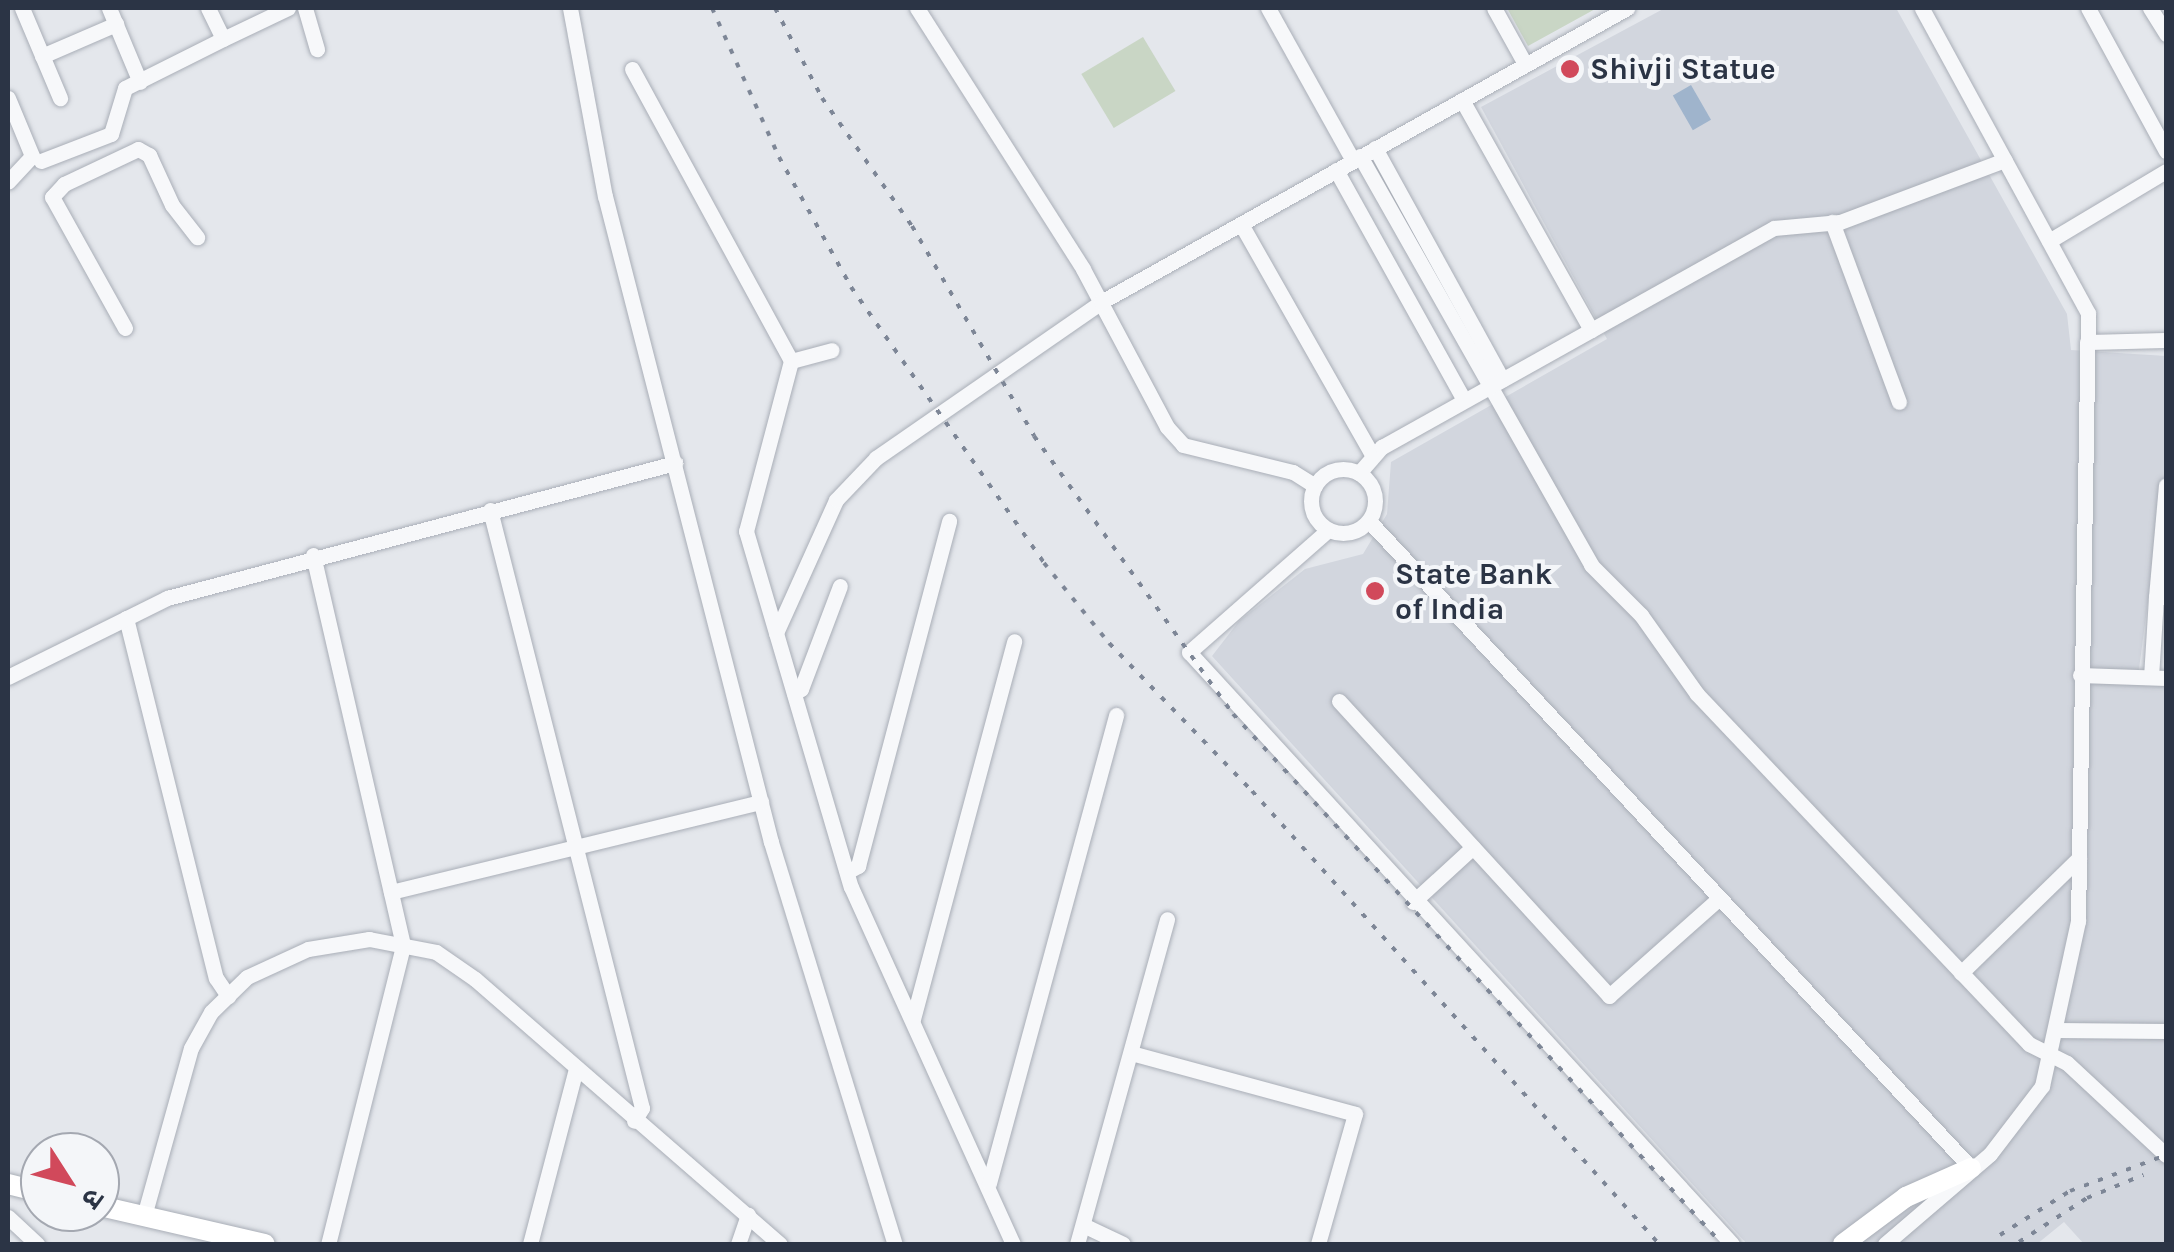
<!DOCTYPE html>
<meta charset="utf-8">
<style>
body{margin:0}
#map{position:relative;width:2174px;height:1252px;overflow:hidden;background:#e4e7ec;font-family:Karla,"Noto Sans Devanagari",sans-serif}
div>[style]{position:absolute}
.built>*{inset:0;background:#d2d6de}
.green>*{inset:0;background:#c9d6c5;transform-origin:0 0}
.water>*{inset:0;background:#9fb4cc;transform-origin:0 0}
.roads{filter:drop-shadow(0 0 2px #a9aeb7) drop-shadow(0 0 2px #a9aeb7)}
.minor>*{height:15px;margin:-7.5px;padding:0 7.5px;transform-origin:7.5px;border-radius:7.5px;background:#f7f8fa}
.minor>.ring{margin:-7.5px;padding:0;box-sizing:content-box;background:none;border:15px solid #f7f8fa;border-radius:50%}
.major>*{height:20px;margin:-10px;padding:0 10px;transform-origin:10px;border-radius:10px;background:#fff}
.rail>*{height:4px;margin-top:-2px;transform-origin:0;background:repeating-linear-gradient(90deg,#7d8696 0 5px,transparent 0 15px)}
.dots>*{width:28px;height:28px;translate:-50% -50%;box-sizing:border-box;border:5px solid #f4f6f9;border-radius:50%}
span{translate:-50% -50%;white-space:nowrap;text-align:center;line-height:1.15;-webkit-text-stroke:8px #f4f6f9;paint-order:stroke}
.poi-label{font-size:30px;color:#2b3445;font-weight:700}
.left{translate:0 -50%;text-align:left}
.frame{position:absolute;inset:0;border:10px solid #2b3445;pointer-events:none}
.north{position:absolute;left:20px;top:1132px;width:100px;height:100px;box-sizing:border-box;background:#f4f6f9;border:2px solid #a4a8b1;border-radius:50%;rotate:126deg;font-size:28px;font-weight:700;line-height:40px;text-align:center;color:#2b3445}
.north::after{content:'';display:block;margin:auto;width:35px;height:45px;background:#d1495b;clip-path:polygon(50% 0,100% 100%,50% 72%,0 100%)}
</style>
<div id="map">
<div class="built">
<div style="clip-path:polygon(1665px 8px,1896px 8px,2067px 314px,2071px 350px,2166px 356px,2166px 466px,2137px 684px,2166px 686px,2166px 1244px,2084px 1244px,2064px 1222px,2037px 1244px,1747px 1244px,1212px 656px,1239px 621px,1305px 569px,1363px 554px,1387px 514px,1391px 462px,1607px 339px,1481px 107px)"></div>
</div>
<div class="green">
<div style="clip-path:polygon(1507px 8px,1597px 8px,1528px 46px)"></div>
<div style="left:1143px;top:37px;width:63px;height:72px;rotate:59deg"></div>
</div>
<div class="water">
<div style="left:1691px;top:85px;width:40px;height:21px;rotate:60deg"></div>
</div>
<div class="roads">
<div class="minor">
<div style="left:22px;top:8px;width:98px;rotate:67.1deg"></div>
<div style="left:109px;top:8px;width:80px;rotate:67.3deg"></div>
<div style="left:208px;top:8px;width:34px;rotate:64deg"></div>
<div style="left:223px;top:39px;width:72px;rotate:-25.5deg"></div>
<div style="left:305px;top:8px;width:43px;rotate:73.7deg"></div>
<div style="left:570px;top:8px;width:191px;rotate:79.5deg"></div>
<div style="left:605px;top:196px;width:667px;rotate:75.59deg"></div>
<div style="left:771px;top:842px;width:421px;rotate:72.9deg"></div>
<div style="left:917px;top:8px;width:309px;rotate:57.5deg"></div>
<div style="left:1083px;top:269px;width:179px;rotate:62deg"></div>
<div style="left:1167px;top:427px;width:24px;rotate:48deg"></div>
<div style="left:1183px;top:445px;width:113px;rotate:13.8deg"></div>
<div style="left:1293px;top:472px;width:26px;rotate:32deg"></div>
<div style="left:1268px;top:8px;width:175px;rotate:60.9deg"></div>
<div style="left:1494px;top:8px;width:64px;rotate:61deg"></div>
<div style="left:2088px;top:8px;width:163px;rotate:61.4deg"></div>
<div style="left:2150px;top:8px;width:31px;rotate:58deg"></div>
<div style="left:42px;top:56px;width:81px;rotate:-23.4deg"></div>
<div style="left:632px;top:69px;width:332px;rotate:61.4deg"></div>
<div style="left:791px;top:361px;width:176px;rotate:104.8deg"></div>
<div style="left:746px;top:531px;width:371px;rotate:73.6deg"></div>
<div style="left:851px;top:887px;width:392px;rotate:65.6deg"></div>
<div style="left:8px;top:98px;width:63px;rotate:67.5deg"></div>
<div style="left:32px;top:156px;width:35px;rotate:133deg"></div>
<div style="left:1462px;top:100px;width:264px;rotate:60.7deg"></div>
<div style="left:1375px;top:148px;width:264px;rotate:61.2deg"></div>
<div style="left:1360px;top:156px;width:470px;rotate:60.5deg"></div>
<div style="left:1591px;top:565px;width:71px;rotate:45deg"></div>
<div style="left:1641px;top:615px;width:97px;rotate:54.7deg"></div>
<div style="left:1697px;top:694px;width:482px;rotate:46.5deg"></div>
<div style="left:2029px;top:1044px;width:42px;rotate:26.6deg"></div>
<div style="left:2067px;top:1063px;width:135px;rotate:42.9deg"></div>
<div style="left:41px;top:161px;width:75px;rotate:-21.1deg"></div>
<div style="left:111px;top:134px;width:48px;rotate:-73.1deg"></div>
<div style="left:125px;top:88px;width:110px;rotate:-26.6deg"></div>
<div style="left:1336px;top:170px;width:263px;rotate:60.9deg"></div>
<div style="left:1832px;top:222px;width:192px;rotate:69.6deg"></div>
<div style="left:1241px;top:224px;width:267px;rotate:60.4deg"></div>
<div style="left:2049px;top:241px;width:136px;rotate:-30.9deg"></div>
<div style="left:125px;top:328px;width:150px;rotate:-119.1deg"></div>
<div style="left:52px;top:197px;width:18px;rotate:-47deg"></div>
<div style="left:64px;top:184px;width:82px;rotate:-25.3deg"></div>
<div style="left:138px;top:149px;width:13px;rotate:29deg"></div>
<div style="left:149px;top:155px;width:55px;rotate:65.3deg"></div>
<div style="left:172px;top:205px;width:41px;rotate:52deg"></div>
<div style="left:2087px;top:342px;width:79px;rotate:-1.5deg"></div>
<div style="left:791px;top:361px;width:42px;rotate:-15deg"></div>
<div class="ring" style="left:1311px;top:469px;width:49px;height:49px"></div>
<div style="left:1359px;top:473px;width:35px;rotate:-49deg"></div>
<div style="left:1382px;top:447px;width:449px;rotate:-29.2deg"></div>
<div style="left:1774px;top:228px;width:66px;rotate:-5.2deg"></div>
<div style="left:1840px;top:222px;width:176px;rotate:-20.6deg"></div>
<div style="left:490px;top:510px;width:617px;rotate:75.74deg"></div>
<div style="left:642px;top:1108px;width:15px;rotate:122deg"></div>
<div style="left:1369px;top:521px;width:884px;rotate:47.06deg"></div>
<div style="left:1328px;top:530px;width:185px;rotate:138.7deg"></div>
<div style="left:1189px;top:652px;width:803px;rotate:47.47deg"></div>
<div style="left:313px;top:555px;width:401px;rotate:77deg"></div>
<div style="left:403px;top:946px;width:307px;rotate:104.1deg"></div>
<div style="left:2156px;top:597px;width:112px;rotate:-84.9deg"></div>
<div style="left:126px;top:618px;width:371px;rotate:76deg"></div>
<div style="left:216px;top:978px;width:22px;rotate:56deg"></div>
<div style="left:776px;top:633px;width:146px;rotate:-65.7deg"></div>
<div style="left:836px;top:500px;width:58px;rotate:-46.4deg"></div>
<div style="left:876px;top:458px;width:274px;rotate:-34.7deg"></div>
<div style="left:1101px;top:302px;width:603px;rotate:-29.2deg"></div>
<div style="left:2080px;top:675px;width:86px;rotate:2deg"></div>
<div style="left:8px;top:677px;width:178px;rotate:-26.4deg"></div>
<div style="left:167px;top:598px;width:526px;rotate:-14.88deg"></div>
<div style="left:2151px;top:677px;width:80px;rotate:-86.4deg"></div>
<div style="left:2156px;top:597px;width:10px"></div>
<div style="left:794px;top:693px;width:8px;rotate:-30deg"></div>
<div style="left:801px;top:689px;width:110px;rotate:-69.3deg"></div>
<div style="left:1339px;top:701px;width:400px;rotate:47.5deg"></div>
<div style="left:1609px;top:996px;width:144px;rotate:-41.6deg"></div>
<div style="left:847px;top:872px;width:13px;rotate:-29deg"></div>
<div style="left:858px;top:866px;width:357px;rotate:-75.2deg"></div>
<div style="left:391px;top:892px;width:381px;rotate:-13.7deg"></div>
<div style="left:1413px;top:902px;width:81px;rotate:-42.5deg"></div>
<div style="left:1961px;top:973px;width:165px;rotate:-44.3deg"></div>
<div style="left:913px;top:1019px;width:391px;rotate:-75deg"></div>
<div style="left:2056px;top:1030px;width:110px;rotate:0.5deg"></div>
<div style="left:1131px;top:1053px;width:232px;rotate:15.2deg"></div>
<div style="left:1355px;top:1114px;width:135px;rotate:105.9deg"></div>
<div style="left:989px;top:1183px;width:485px;rotate:-74.8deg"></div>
<div style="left:144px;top:1216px;width:174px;rotate:-74.4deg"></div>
<div style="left:191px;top:1048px;width:41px;rotate:-60.9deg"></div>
<div style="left:211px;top:1012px;width:50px;rotate:-44.2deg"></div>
<div style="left:247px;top:977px;width:67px;rotate:-24.7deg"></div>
<div style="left:308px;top:949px;width:62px;rotate:-9.3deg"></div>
<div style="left:369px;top:939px;width:68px;rotate:11deg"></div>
<div style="left:436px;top:952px;width:47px;rotate:34.7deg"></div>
<div style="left:475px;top:979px;width:404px;rotate:41deg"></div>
<div style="left:8px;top:1217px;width:40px;rotate:43deg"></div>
<div style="left:1083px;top:1225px;width:44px;rotate:25.4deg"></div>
<div style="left:530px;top:1244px;width:181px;rotate:-75.3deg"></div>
<div style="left:738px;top:1244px;width:31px;rotate:-71deg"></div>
<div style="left:1077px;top:1244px;width:337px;rotate:-74.5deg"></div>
<div style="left:1885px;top:1244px;width:138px;rotate:-40.6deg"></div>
<div style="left:1990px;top:1154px;width:86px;rotate:-52.6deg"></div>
<div style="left:2042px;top:1086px;width:169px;rotate:-77.7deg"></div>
<div style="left:2078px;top:921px;width:608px;rotate:-89.06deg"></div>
<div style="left:2088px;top:313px;width:347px;rotate:-118.6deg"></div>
</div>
<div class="major">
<div style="left:8px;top:1184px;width:33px;rotate:14deg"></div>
<div style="left:100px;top:1206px;width:169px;rotate:13deg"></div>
<div style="left:1843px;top:1244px;width:79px;rotate:-36.7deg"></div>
<div style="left:1906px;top:1197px;width:71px;rotate:-24deg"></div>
</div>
</div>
<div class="rail">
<div style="left:712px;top:8px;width:163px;rotate:65.8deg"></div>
<div style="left:779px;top:157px;width:149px;rotate:61deg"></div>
<div style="left:851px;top:287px;width:337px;rotate:55deg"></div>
<div style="left:1044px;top:563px;width:103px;rotate:50.9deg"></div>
<div style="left:1109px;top:643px;width:206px;rotate:46deg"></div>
<div style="left:1252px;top:791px;width:609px;rotate:48.06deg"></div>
<div style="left:775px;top:8px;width:102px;rotate:62.4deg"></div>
<div style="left:822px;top:98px;width:156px;rotate:54.9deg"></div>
<div style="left:912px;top:226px;width:243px;rotate:59.8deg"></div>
<div style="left:1034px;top:436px;width:342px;rotate:54.4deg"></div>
<div style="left:1233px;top:714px;width:721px;rotate:47.3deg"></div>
<div style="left:2000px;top:1235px;width:83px;rotate:-32.2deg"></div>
<div style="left:2070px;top:1191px;width:103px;rotate:-20.6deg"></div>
<div style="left:2019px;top:1242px;width:81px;rotate:-32.9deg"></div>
<div style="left:2087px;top:1198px;width:61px;rotate:-22.3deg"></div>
</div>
<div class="dots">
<div style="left:1570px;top:69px;background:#d1495b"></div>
<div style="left:1375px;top:591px;background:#d1495b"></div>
</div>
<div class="poi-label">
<span class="left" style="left:1590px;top:69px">Shivji Statue</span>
<span class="left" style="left:1395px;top:591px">State Bank<br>of India</span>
</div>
<div class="frame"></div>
<div class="north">उ</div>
</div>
